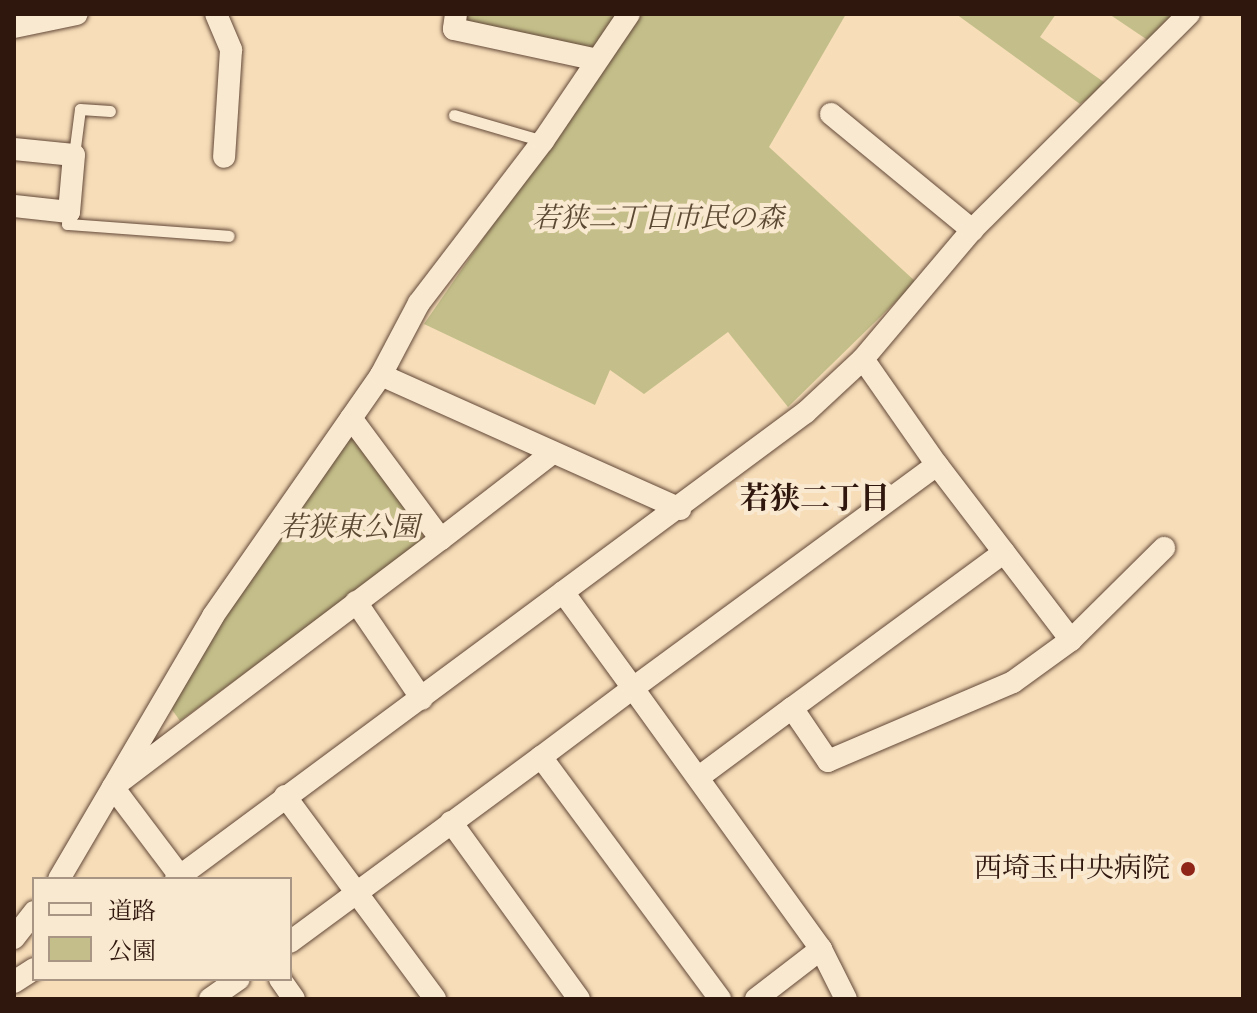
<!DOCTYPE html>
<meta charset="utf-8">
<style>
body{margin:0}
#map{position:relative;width:1257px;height:1013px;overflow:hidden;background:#f7ddb8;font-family:"Libre Bodoni","Noto Serif JP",serif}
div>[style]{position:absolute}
.green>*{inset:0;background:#c4bf8a}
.roads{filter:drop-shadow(0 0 2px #624838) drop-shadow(0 0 2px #624838)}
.lane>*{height:11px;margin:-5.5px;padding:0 5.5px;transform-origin:5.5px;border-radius:5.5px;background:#fae9d1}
.street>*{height:22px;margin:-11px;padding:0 11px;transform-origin:11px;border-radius:11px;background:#fae9d1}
.dots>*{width:22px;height:22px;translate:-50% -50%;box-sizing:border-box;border:4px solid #fae9d1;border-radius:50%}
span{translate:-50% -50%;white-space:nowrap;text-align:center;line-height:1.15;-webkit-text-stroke:8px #fae9d1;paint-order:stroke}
.park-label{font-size:28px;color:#5c4933;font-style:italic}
.poi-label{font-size:28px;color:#30170e}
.right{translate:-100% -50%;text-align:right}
.neighbourhood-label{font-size:30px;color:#30170e;font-weight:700}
.frame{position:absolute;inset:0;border:16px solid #30170e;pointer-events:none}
.legend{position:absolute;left:32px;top:877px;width:260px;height:104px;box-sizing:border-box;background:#fae9d1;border:2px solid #a99583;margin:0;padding:10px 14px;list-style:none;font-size:24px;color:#30170e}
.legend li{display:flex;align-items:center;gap:16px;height:40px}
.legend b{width:40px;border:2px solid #a99583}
</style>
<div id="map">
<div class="green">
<div style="clip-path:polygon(466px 14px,622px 14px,594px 50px,468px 23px)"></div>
<div style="clip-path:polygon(638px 14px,846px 14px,769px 147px,916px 282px,788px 407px,728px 332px,644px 394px,610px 370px,595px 405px,424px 324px)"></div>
<div style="clip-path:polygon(956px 14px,1056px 14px,1040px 37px,1108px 85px,1080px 104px)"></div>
<div style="clip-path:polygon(1109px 14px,1176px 14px,1152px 43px)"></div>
<div style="clip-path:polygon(345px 438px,355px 439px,423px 531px,422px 542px,180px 721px,168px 704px)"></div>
</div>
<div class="roads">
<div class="lane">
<div style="left:454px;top:115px;width:93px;rotate:16.3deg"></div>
<div style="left:74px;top:155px;width:46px;rotate:-82.6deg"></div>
<div style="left:80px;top:109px;width:30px;rotate:4deg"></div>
<div style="left:69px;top:212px;width:12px;rotate:99deg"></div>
<div style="left:67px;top:224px;width:162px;rotate:4.2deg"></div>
</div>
<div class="street">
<div style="left:216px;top:14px;width:39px;rotate:67deg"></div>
<div style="left:231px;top:50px;width:107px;rotate:93.7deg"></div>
<div style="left:456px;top:14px;width:15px;rotate:98deg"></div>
<div style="left:454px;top:29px;width:146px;rotate:12.2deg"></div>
<div style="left:14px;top:27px;width:64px;rotate:-11.7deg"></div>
<div style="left:831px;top:114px;width:183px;rotate:39.4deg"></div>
<div style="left:14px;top:149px;width:60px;rotate:5.7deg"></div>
<div style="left:74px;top:155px;width:57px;rotate:95deg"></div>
<div style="left:69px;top:212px;width:55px;rotate:-173.8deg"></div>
<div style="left:381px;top:375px;width:328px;rotate:24.1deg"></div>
<div style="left:351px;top:418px;width:151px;rotate:53.4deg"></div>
<div style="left:441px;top:539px;width:139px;rotate:-37.7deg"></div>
<div style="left:563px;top:592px;width:119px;rotate:53.9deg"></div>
<div style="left:633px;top:688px;width:115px;rotate:143.1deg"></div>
<div style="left:541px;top:757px;width:301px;rotate:53.5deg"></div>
<div style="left:356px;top:602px;width:117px;rotate:55.8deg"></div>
<div style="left:1071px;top:640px;width:131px;rotate:-44.7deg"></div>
<div style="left:792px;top:708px;width:263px;rotate:-36.3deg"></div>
<div style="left:699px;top:777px;width:116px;rotate:-36.6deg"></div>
<div style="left:792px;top:708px;width:64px;rotate:55.8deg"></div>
<div style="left:828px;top:761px;width:201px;rotate:-23.1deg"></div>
<div style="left:1013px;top:682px;width:72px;rotate:-35.9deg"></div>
<div style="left:1071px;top:640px;width:220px;rotate:-127.4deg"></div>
<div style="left:285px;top:796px;width:252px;rotate:53.5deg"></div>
<div style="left:451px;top:822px;width:218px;rotate:54.1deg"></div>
<div style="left:180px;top:876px;width:111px;rotate:-127deg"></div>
<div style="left:113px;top:787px;width:411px;rotate:-37.1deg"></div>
<div style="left:59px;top:879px;width:305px;rotate:-59.6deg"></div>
<div style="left:213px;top:616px;width:294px;rotate:-55.1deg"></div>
<div style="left:381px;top:375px;width:81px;rotate:-62.2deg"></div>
<div style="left:419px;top:303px;width:204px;rotate:-52.6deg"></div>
<div style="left:543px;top:141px;width:153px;rotate:-55.9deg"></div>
<div style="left:176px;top:879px;width:784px;rotate:-36.55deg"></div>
<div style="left:806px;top:412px;width:78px;rotate:-42.9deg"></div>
<div style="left:863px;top:359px;width:169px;rotate:-49.8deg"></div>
<div style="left:972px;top:230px;width:306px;rotate:-44.9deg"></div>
<div style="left:14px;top:938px;width:33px;rotate:-52deg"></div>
<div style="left:290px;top:942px;width:312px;rotate:-36.4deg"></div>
<div style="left:280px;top:979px;width:24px;rotate:55deg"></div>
<div style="left:14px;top:982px;width:24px;rotate:-33deg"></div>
<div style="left:210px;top:999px;width:35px;rotate:-35deg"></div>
<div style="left:756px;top:999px;width:82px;rotate:-37.6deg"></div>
<div style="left:846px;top:999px;width:56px;rotate:-116.6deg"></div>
<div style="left:821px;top:949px;width:322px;rotate:-125.8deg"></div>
<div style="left:633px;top:688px;width:377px;rotate:-36.3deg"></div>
<div style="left:937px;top:465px;width:129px;rotate:-124.9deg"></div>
</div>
</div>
<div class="dots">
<div style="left:1188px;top:869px;background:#8f2418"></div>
</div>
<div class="park-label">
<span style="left:658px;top:219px">若狭二丁目市民の森</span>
<span style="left:349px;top:528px">若狭東公園</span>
</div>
<div class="poi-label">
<span class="right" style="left:1170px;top:869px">西埼玉中央病院</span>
</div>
<div class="neighbourhood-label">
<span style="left:815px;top:499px">若狭二丁目</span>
</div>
<div class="frame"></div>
<ul class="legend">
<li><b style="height:10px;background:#fae9d1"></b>道路</li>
<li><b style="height:22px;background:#c4bf8a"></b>公園</li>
</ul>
</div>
